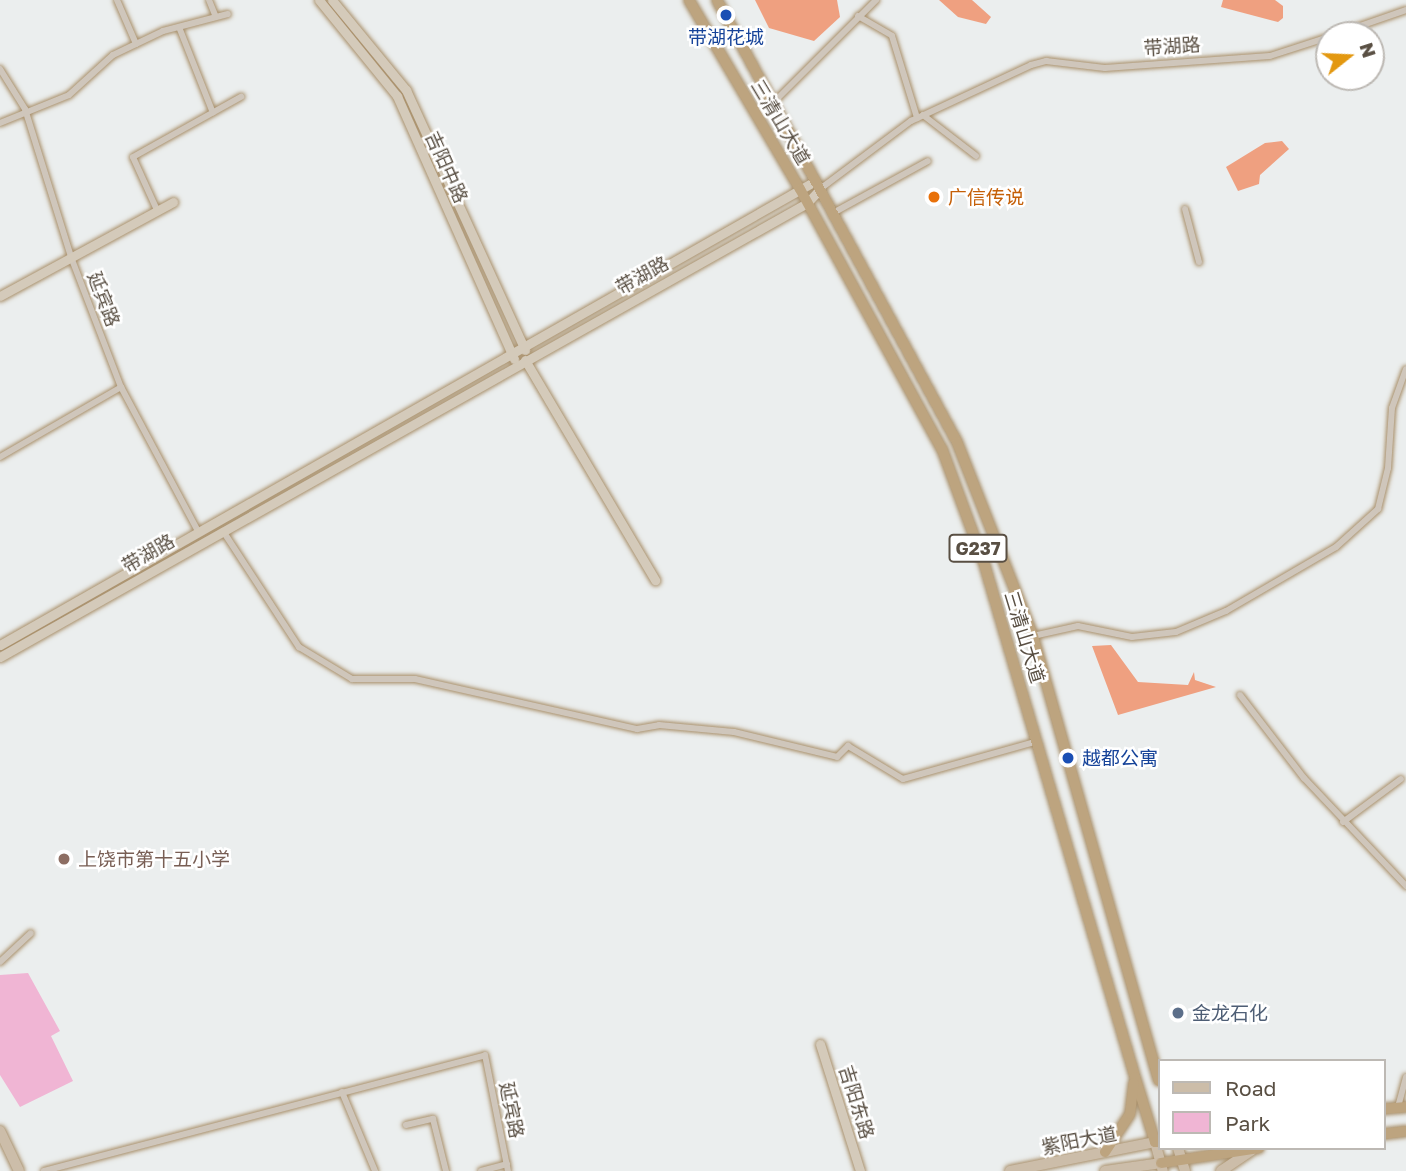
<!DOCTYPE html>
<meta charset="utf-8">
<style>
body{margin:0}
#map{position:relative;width:1406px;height:1171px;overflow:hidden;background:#ebeeee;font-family:"Golos Text","Noto Sans SC",sans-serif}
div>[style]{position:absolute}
.green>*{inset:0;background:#f0b5d4}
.water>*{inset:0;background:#efa080}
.roads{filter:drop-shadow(0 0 2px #a9906b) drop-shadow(0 0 2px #a9906b)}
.street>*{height:6px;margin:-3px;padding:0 3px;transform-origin:3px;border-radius:3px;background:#cfc6bb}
.secondary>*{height:9px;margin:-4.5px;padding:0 4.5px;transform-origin:4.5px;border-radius:4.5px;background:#d4caba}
.primary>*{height:10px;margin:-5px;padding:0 5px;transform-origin:5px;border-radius:5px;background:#ccbda9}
.highway>*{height:10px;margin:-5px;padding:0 5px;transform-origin:5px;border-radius:5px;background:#bda47f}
.dots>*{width:19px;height:19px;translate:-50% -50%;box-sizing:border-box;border:4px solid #fff;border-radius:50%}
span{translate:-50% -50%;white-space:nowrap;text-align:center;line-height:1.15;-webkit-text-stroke:5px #fff;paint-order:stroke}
.shield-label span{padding:2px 5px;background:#fff;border:2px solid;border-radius:5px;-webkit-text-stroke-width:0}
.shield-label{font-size:18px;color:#594f43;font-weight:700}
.transit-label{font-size:19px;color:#164399}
.left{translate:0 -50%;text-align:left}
.street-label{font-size:19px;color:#594f43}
.food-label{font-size:19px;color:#c56008}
.education-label{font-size:19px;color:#785e54}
.service-label{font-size:19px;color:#4e5e75}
.legend{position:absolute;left:1158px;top:1059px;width:228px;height:91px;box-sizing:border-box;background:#fff;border:2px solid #bdb9b4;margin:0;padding:9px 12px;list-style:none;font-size:21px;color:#594f43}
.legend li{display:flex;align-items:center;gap:14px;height:35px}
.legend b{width:35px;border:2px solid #bdb9b4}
.north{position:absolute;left:1315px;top:21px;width:70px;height:70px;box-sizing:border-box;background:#fff;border:2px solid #bdb9b4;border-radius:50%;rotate:72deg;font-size:19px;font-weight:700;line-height:28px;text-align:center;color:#594f43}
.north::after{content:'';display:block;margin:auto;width:24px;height:32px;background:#e39810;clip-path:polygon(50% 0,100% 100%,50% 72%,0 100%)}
</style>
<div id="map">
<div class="green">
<div style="clip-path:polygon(28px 973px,60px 1031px,51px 1036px,73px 1081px,20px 1107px,0 1075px,0 975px)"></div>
</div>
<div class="water">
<div style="clip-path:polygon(755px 0,837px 0,840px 17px,814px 41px,769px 28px)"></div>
<div style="clip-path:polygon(939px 0,972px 0,991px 17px,986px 24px,958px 17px)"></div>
<div style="clip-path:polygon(1223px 0,1275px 0,1283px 6px,1283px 18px,1278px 22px,1221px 7px)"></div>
<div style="clip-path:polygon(1282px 141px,1289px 149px,1260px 175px,1259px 184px,1238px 191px,1226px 167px,1265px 143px)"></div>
<div style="clip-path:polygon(1111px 645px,1138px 682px,1188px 685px,1194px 672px,1195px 680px,1216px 687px,1118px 715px,1092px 646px)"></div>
</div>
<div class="roads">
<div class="street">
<div style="left:117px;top:0;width:48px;rotate:66.6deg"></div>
<div style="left:209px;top:0;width:18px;rotate:68deg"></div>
<div style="left:858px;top:16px;width:39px;rotate:30deg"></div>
<div style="left:892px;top:36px;width:86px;rotate:73deg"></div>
<div style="left:179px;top:27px;width:92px;rotate:68.4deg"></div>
<div style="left:1334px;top:35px;width:76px;rotate:-19.1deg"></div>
<div style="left:0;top:69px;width:47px;rotate:58deg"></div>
<div style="left:25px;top:109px;width:155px;rotate:72.7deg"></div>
<div style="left:71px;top:257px;width:139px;rotate:69deg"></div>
<div style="left:121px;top:387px;width:166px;rotate:61.9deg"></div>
<div style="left:773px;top:103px;width:146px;rotate:-45deg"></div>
<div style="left:923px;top:115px;width:67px;rotate:37.7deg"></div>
<div style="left:0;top:123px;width:74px;rotate:-22.1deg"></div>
<div style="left:69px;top:95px;width:59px;rotate:-42.3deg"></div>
<div style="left:113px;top:55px;width:55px;rotate:-25.6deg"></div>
<div style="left:163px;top:31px;width:67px;rotate:-14.7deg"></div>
<div style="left:820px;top:189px;width:114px;rotate:-36.8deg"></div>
<div style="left:911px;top:121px;width:132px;rotate:-25deg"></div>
<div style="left:1031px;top:65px;width:16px;rotate:-15deg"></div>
<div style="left:1046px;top:61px;width:59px;rotate:6.8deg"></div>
<div style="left:1105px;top:68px;width:165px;rotate:-4.2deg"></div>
<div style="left:1270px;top:56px;width:62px;rotate:-17.9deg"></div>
<div style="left:1185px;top:209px;width:55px;rotate:75.2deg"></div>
<div style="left:157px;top:210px;width:58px;rotate:-114.4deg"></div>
<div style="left:133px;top:157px;width:124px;rotate:-29.1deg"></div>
<div style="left:833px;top:213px;width:108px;rotate:-28.7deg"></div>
<div style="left:0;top:457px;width:140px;rotate:-30deg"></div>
<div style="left:223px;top:531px;width:139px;rotate:56.8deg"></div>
<div style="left:299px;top:647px;width:62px;rotate:31.1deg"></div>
<div style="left:352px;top:679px;width:63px"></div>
<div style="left:415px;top:679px;width:228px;rotate:12.7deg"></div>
<div style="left:637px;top:729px;width:22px;rotate:-10deg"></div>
<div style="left:659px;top:725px;width:75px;rotate:5.3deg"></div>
<div style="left:734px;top:732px;width:106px;rotate:13.6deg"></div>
<div style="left:837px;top:757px;width:16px;rotate:-45deg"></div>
<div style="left:848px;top:746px;width:64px;rotate:31deg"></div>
<div style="left:903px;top:779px;width:140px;rotate:-15.7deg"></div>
<div style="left:1033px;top:636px;width:46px;rotate:-12.5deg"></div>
<div style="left:1078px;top:626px;width:55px;rotate:11.5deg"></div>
<div style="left:1132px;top:637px;width:44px;rotate:-6.5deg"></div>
<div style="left:1176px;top:632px;width:54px;rotate:-22.8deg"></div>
<div style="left:1226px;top:611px;width:127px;rotate:-30.2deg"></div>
<div style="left:1336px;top:547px;width:57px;rotate:-42.1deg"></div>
<div style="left:1378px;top:509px;width:42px;rotate:-76.3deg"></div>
<div style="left:1388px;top:468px;width:60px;rotate:-86.2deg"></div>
<div style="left:1392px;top:408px;width:41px;rotate:-70.3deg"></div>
<div style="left:1240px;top:695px;width:105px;rotate:52.4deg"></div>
<div style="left:1304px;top:778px;width:149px;rotate:46.6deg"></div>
<div style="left:1343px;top:822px;width:72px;rotate:-36.6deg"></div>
<div style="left:0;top:962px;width:42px;rotate:-43.1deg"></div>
<div style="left:342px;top:1092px;width:86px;rotate:67.3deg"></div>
<div style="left:1398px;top:1107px;width:31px;rotate:-75deg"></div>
<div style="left:406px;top:1125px;width:28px;rotate:-13deg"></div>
<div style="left:433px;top:1119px;width:54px;rotate:76deg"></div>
<div style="left:44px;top:1171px;width:456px;rotate:-14.7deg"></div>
<div style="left:485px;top:1055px;width:118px;rotate:78.8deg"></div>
<div style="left:481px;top:1171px;width:27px;rotate:-15deg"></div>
</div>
<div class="secondary">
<div style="left:319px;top:0;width:124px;rotate:50.9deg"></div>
<div style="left:397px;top:96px;width:288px;rotate:66deg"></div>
<div style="left:332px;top:0;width:117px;rotate:50.6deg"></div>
<div style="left:406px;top:90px;width:286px;rotate:65.4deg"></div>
<div style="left:0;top:296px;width:197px;rotate:-28.5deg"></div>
<div style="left:525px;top:360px;width:256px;rotate:59.4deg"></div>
<div style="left:0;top:645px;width:938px;rotate:-29.65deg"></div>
<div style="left:0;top:657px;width:926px;rotate:-29.36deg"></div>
<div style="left:807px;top:203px;width:19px;rotate:-47deg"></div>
<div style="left:820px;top:1044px;width:133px;rotate:72.5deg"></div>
</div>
<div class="primary">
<div style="left:0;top:1131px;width:44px;rotate:64.6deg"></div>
<div style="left:1178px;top:1148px;width:24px;rotate:73deg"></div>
<div style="left:1010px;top:1171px;width:148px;rotate:-11.3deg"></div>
<div style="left:1155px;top:1142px;width:30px;rotate:75deg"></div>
<div style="left:1105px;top:1171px;width:57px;rotate:-8.1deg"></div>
<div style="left:1221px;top:1171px;width:37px;rotate:-34deg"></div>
</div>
<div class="highway">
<div style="left:689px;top:0;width:219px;rotate:59.6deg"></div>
<div style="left:800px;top:189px;width:296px;rotate:61.4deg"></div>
<div style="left:942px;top:449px;width:121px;rotate:69.8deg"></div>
<div style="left:984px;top:563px;width:536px;rotate:73.63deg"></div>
<div style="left:1135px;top:1077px;width:68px;rotate:72.9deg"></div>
<div style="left:1155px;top:1142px;width:4px"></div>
<div style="left:717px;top:0;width:503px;rotate:61.5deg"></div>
<div style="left:957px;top:442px;width:208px;rotate:68.6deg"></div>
<div style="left:1033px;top:636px;width:462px;rotate:74.2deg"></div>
<div style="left:1383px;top:1109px;width:23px;rotate:-5deg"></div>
<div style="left:1383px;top:1134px;width:23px;rotate:-7deg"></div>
<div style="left:1105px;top:1152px;width:45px;rotate:-56.7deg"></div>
<div style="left:1130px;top:1114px;width:31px;rotate:-83deg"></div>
<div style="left:1161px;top:1163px;width:99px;rotate:-8.7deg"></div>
</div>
</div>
<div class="dots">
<div style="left:726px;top:15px;background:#1a4fb4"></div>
<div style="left:934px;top:197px;background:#e8710a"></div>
<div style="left:1068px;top:758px;background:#1a4fb4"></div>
<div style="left:64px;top:859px;background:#8d6e63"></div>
<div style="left:1178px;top:1013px;background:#5c6f8a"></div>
</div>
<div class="shield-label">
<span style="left:978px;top:548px">G237</span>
</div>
<div class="transit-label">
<span style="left:726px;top:37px">带湖花城</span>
<span class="left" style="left:1082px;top:758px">越都公寓</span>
</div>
<div class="street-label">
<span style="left:1172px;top:46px;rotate:-4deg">带湖路</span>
<span style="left:781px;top:122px;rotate:59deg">三清山大道</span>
<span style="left:447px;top:167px;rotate:66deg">吉阳中路</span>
<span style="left:642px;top:275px;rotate:-29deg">带湖路</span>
<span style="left:104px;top:299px;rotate:69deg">延宾路</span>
<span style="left:148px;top:553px;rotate:-30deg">带湖路</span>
<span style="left:1025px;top:637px;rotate:73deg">三清山大道</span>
<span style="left:857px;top:1102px;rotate:73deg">吉阳东路</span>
<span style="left:512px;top:1110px;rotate:79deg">延宾路</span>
<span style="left:1079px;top:1140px;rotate:-11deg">紫阳大道</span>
</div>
<div class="food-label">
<span class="left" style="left:948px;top:197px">广信传说</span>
</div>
<div class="education-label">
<span class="left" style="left:78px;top:859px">上饶市第十五小学</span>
</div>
<div class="service-label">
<span class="left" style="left:1192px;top:1013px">金龙石化</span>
</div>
<ul class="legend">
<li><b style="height:9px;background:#ccbda9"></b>Road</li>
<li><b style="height:19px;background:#f0b5d4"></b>Park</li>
</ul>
<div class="north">N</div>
</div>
